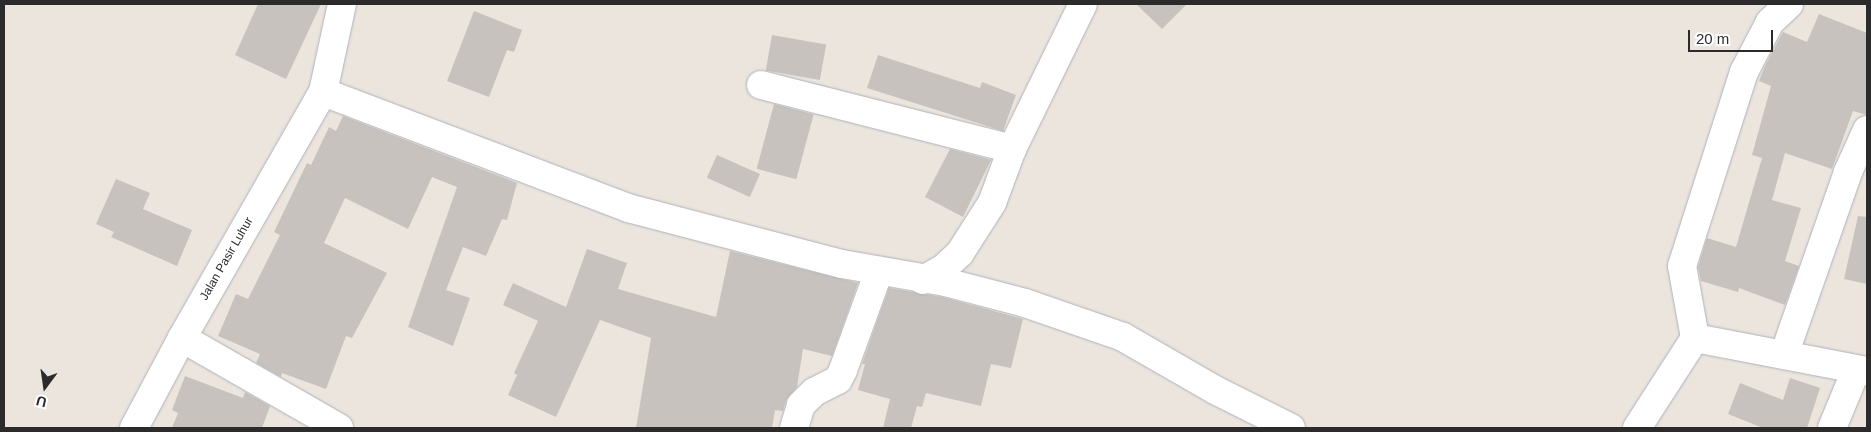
<!DOCTYPE html>
<style>
body{margin:0}
#map{position:relative;width:1871px;height:432px;overflow:hidden;background:#ece5de;font-family:Arial,sans-serif}
div>[style]{position:absolute}
.building>*{inset:0;background:#c7c2bd;transform-origin:0 0}
.roads{filter:drop-shadow(0 0 1px #aeb1ba) drop-shadow(0 0 1px #aeb1ba)}
.street>*{height:28px;margin:-14px;padding:0 14px;transform-origin:14px;border-radius:14px;background:#fff}
span{translate:-50% -50%;white-space:nowrap;text-align:center;line-height:1.15;-webkit-text-stroke:4px #fff;paint-order:stroke}
.street-label{font-size:12px;color:#2b2b2b}
.frame{position:absolute;inset:0;border:5px solid #2b2b2b;pointer-events:none}
.north{position:absolute;left:20px;top:362px;width:50px;height:50px;-webkit-text-stroke:4px #fff;paint-order:stroke;rotate:194deg;font-size:14px;font-weight:700;line-height:20px;text-align:center;color:#2b2b2b}
.north::after{content:'';display:block;margin:auto;width:18px;height:22px;background:#2b2b2b;clip-path:polygon(50% 0,100% 100%,50% 72%,0 100%)}
.scale{position:absolute;left:1688px;top:30px;width:85px;height:22px;box-sizing:border-box;border:2px solid #2b2b2b;border-top:0;padding-left:6px;font-size:15px;line-height:18px;white-space:nowrap;color:#2b2b2b;-webkit-text-stroke:4px #fff;paint-order:stroke}
</style>
<div id="map">
<div class="building">
<div style="clip-path:polygon(258px 4px,321px 4px,286px 79px,235px 55px)"></div>
<div style="clip-path:polygon(1136px 4px,1187px 4px,1162px 29px)"></div>
<div style="clip-path:polygon(474px 11px,522px 30px,514px 52px,507px 50px,489px 97px,447px 81px)"></div>
<div style="clip-path:polygon(1819px 14px,1867px 33px,1867px 115px,1853px 111px,1832px 169px,1785px 153px,1772px 200px,1801px 208px,1785px 261px,1799px 266px,1785px 305px,1739px 288px,1738px 292px,1701px 281px,1698px 267px,1707px 238px,1736px 247px,1762px 158px,1752px 155px,1771px 86px,1759px 81px,1765px 66px,1783px 32px,1807px 42px)"></div>
<div style="left:772px;top:35px;width:55px;height:36px;rotate:10deg"></div>
<div style="clip-path:polygon(878px 55px,980px 88px,982px 82px,1016px 95px,1003px 131px,867px 88px)"></div>
<div style="left:774px;top:104px;width:41px;height:67px;rotate:15deg"></div>
<div style="clip-path:polygon(343px 116px,517px 183px,507px 220px,502px 219px,486px 256px,463px 247px,446px 290px,470px 298px,453px 346px,408px 327px,457px 187px,432px 177px,408px 229px,345px 198px,324px 243px,387px 273px,352px 338px,346px 336px,326px 389px,282px 373px,281px 377px,256px 363px,260px 354px,218px 336px,236px 294px,248px 299px,280px 235px,274px 232px,307px 163px,311px 165px,329px 127px,336px 131px)"></div>
<div style="clip-path:polygon(950px 149px,991px 160px,963px 217px,925px 197px)"></div>
<div style="left:717px;top:155px;width:47px;height:25px;rotate:24deg"></div>
<div style="clip-path:polygon(116px 179px,150px 193px,143px 209px,192px 230px,177px 266px,111px 237px,114px 232px,96px 224px)"></div>
<div style="clip-path:polygon(1858px 216px,1867px 217px,1867px 284px,1844px 279px)"></div>
<div style="clip-path:polygon(587px 249px,627px 263px,618px 289px,716px 317px,730px 251px,858px 283px,832px 356px,803px 349px,797px 387px,786px 400px,783px 411px,775px 410px,772px 428px,636px 428px,651px 338px,600px 320px,556px 417px,508px 395px,517px 375px,514px 373px,538px 321px,503px 305px,513px 283px,566px 307px)"></div>
<div style="clip-path:polygon(889px 288px,942px 297px,1023px 319px,1011px 368px,991px 364px,981px 406px,926px 393px,922px 407px,917px 406px,911px 428px,883px 428px,890px 399px,858px 390px,865px 364px,862px 364px)"></div>
<div style="clip-path:polygon(185px 376px,243px 398px,245px 392px,270px 406px,262px 428px,172px 428px,178px 413px,172px 410px)"></div>
<div style="clip-path:polygon(1790px 378px,1820px 388px,1807px 428px,1763px 428px,1728px 414px,1740px 383px,1783px 400px)"></div>
</div>
<div class="roads">
<div class="street">
<div style="left:761px;top:85px;width:259px;rotate:14.3deg"></div>
<div style="left:323px;top:92px;width:326px;rotate:20.8deg"></div>
<div style="left:628px;top:208px;width:221px;rotate:14.7deg"></div>
<div style="left:842px;top:264px;width:105px;rotate:9.9deg"></div>
<div style="left:945px;top:282px;width:83px;rotate:14.7deg"></div>
<div style="left:1025px;top:303px;width:104px;rotate:19.1deg"></div>
<div style="left:1123px;top:337px;width:106px;rotate:29.9deg"></div>
<div style="left:1215px;top:390px;width:85px;rotate:26.6deg"></div>
<div style="left:923px;top:280px;width:24px;rotate:-30deg"></div>
<div style="left:944px;top:268px;width:22px;rotate:-43deg"></div>
<div style="left:960px;top:253px;width:59px;rotate:-57.4deg"></div>
<div style="left:992px;top:203px;width:58px;rotate:-69.7deg"></div>
<div style="left:1012px;top:149px;width:161px;rotate:-63.9deg"></div>
<div style="left:182px;top:338px;width:181px;rotate:29.8deg"></div>
<div style="left:1695px;top:338px;width:175px;rotate:10.9deg"></div>
<div style="left:1784px;top:355px;width:194px;rotate:-70.7deg"></div>
<div style="left:1848px;top:172px;width:46px;rotate:-65.7deg"></div>
<div style="left:134px;top:428px;width:102px;rotate:-61.9deg"></div>
<div style="left:182px;top:338px;width:284px;rotate:-60.2deg"></div>
<div style="left:323px;top:92px;width:90px;rotate:-77.8deg"></div>
<div style="left:794px;top:428px;width:24px;rotate:-73deg"></div>
<div style="left:801px;top:405px;width:18px;rotate:-45deg"></div>
<div style="left:814px;top:392px;width:27px;rotate:-27deg"></div>
<div style="left:838px;top:380px;width:11px;rotate:-63deg"></div>
<div style="left:843px;top:370px;width:105px;rotate:-70deg"></div>
<div style="left:1637px;top:428px;width:107px;rotate:-57.2deg"></div>
<div style="left:1695px;top:338px;width:73px;rotate:-100.2deg"></div>
<div style="left:1682px;top:266px;width:204px;rotate:-72.3deg"></div>
<div style="left:1744px;top:72px;width:56px;rotate:-62.5deg"></div>
<div style="left:1770px;top:22px;width:26px;rotate:-43deg"></div>
<div style="left:1832px;top:428px;width:63px;rotate:-67.5deg"></div>
</div>
</div>
<div class="street-label">
<span style="left:227px;top:259px;rotate:-60deg">Jalan Pasir Luhur</span>
</div>
<div class="frame"></div>
<div class="north">U</div>
<div class="scale">20 m</div>
</div>
